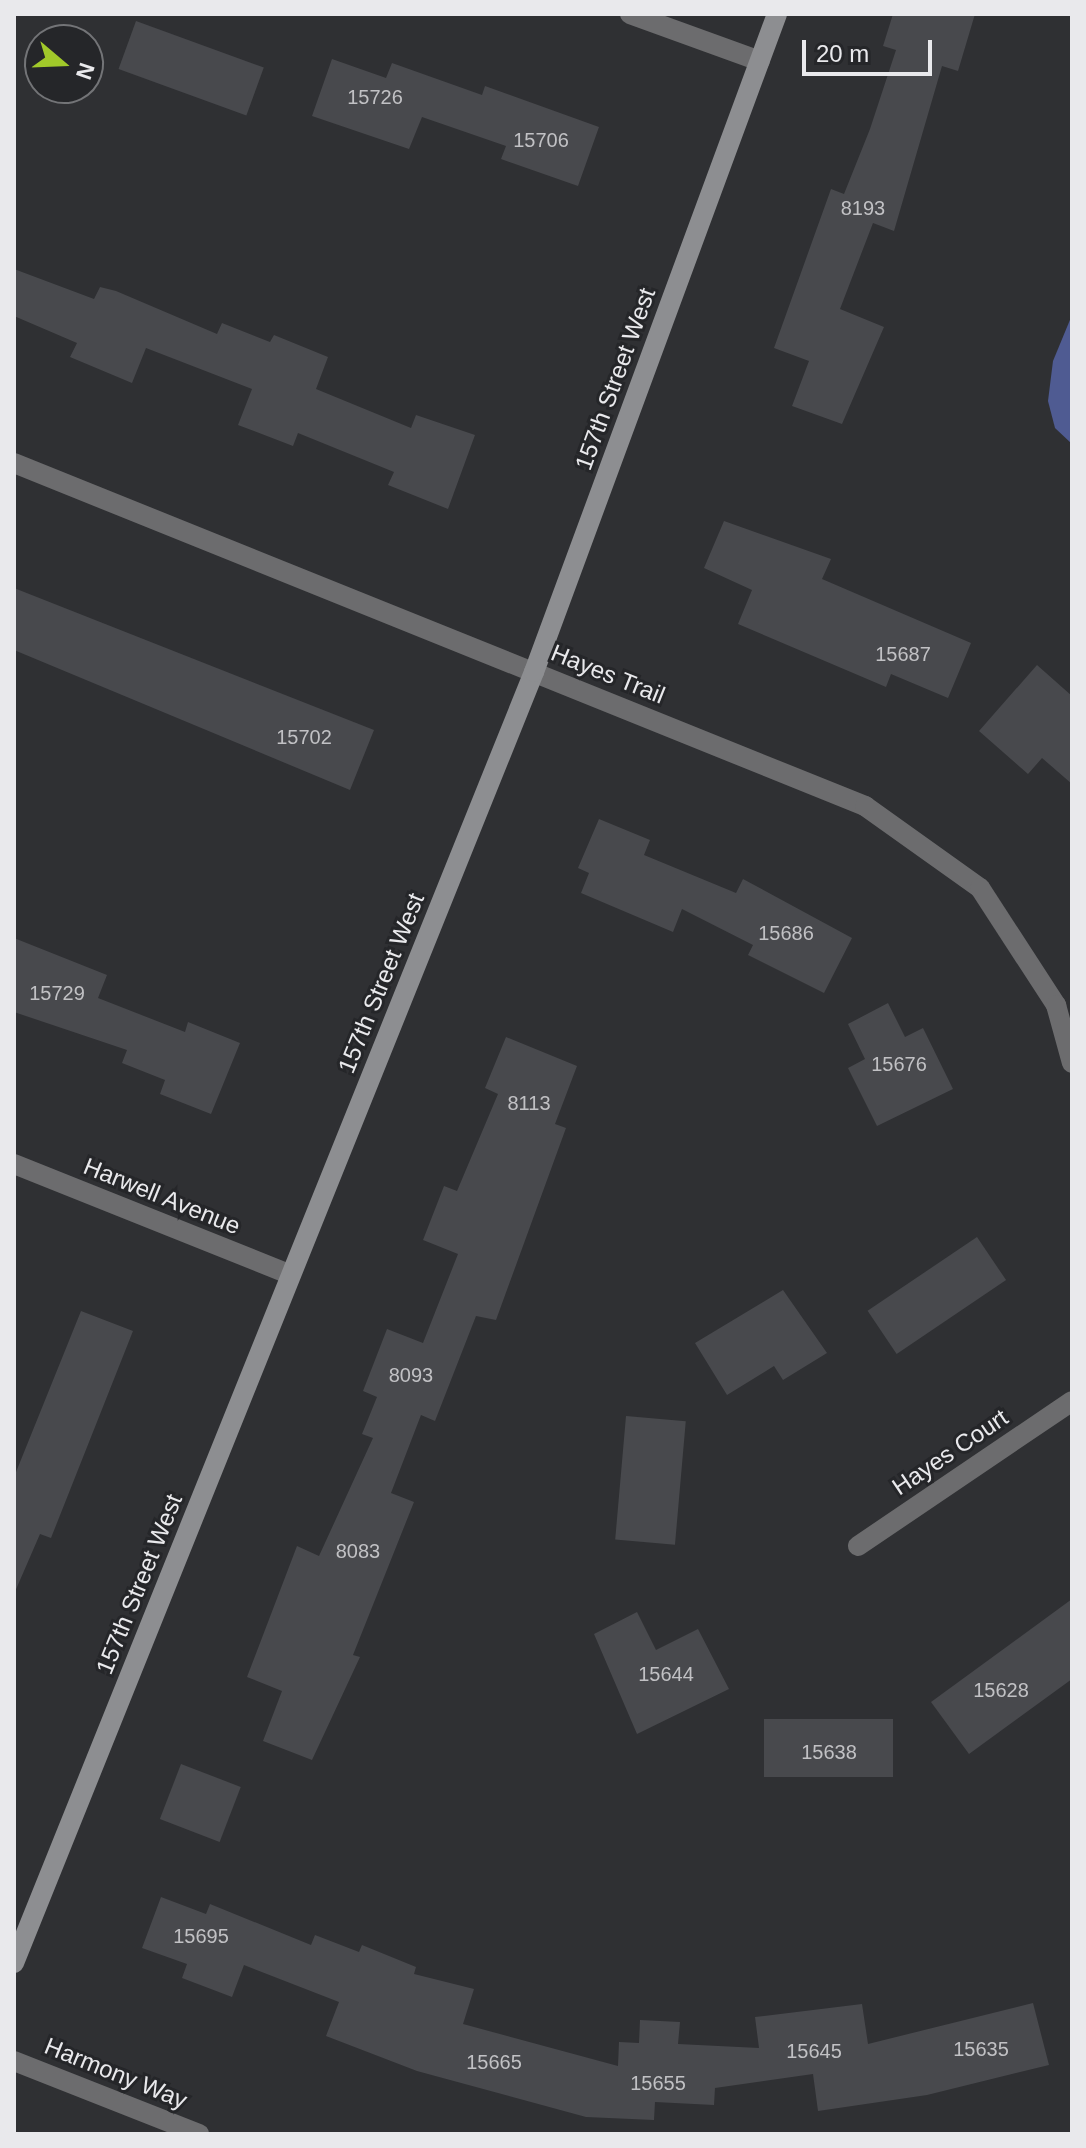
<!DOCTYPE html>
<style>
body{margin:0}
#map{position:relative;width:1086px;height:2148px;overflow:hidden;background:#2f3033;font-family:Arial,sans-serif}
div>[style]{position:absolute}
.water>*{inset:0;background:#4f5b92}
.building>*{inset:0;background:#48494d;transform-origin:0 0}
.street>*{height:20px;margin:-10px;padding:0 10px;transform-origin:10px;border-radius:10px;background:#6c6c6e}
.secondary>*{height:20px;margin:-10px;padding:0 10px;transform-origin:10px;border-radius:10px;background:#8d8e91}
span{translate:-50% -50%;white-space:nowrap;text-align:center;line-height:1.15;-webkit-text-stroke:6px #252629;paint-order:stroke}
.number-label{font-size:20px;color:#c1c1c4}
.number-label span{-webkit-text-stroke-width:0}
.street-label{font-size:24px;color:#e9e9ec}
.frame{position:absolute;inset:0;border:16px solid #e9e9ec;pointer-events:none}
.north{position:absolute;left:24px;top:24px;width:80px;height:80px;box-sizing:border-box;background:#252629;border:2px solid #737477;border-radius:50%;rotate:109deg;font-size:22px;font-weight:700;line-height:32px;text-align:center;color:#e9e9ec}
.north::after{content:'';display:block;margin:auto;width:28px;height:36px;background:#a1c92a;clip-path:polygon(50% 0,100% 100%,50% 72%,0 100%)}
.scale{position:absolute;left:802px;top:40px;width:130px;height:36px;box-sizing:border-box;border:4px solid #e9e9ec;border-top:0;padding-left:10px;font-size:24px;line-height:28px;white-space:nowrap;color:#e9e9ec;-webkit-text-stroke:6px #252629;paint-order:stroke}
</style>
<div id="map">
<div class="water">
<div style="clip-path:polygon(1072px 315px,1072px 444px,1055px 428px,1048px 401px,1053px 361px)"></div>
</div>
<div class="building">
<div style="clip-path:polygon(893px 14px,975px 14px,958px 71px,942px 66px,894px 231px,873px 223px,840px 309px,884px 327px,842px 424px,792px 406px,809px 361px,774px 348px,831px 189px,844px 194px,870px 129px,896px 50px,883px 46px)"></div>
<div style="left:136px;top:21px;width:136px;height:51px;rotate:20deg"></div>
<div style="clip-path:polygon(332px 59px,386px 78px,392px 63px,482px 95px,485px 86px,599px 127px,578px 186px,501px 159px,506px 146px,422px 117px,409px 149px,312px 116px)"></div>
<div style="clip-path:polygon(14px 269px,94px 299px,100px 287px,116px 291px,217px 334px,222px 323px,270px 342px,274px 335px,328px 357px,316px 389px,411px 428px,416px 415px,475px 435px,448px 509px,388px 485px,394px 472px,298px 433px,293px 446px,238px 425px,252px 389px,146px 348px,132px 383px,70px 357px,77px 343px,14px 316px)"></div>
<div style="clip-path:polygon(724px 521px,831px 559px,822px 579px,971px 643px,948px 698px,891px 674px,886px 687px,738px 624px,752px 590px,704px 568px)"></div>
<div style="clip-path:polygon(14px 588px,374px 730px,350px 790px,14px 650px)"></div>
<div style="clip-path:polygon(1037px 665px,1072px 696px,1072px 784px,1042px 758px,1028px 774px,979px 731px)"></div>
<div style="clip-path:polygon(599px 819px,650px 840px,644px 855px,736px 893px,743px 879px,852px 938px,824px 993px,748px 955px,753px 945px,682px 909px,673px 932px,581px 893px,589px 873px,578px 868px)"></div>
<div style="clip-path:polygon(14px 938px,107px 975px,98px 998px,185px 1032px,188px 1022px,240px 1043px,211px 1114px,160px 1094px,165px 1080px,122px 1063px,127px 1050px,14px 1012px)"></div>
<div style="clip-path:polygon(888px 1003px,905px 1037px,923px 1028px,953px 1089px,877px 1126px,848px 1068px,865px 1059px,848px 1024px)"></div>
<div style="clip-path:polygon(506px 1037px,577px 1066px,555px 1124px,566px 1128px,496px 1320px,476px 1316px,435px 1421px,421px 1415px,391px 1493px,414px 1502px,353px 1655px,360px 1657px,312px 1760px,263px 1741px,282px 1691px,247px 1677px,297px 1546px,319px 1556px,373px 1438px,362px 1434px,377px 1397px,363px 1391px,387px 1329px,423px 1343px,458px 1254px,423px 1240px,444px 1186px,457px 1191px,498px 1094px,485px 1088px)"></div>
<div style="left:977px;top:1237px;width:52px;height:132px;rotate:56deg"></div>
<div style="clip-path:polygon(783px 1290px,827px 1353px,783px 1380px,774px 1366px,727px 1395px,695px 1343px)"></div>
<div style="clip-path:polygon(81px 1311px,133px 1331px,51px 1538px,40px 1534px,14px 1594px,14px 1477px)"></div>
<div style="left:626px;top:1416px;width:60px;height:124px;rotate:5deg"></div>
<div style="clip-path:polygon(1072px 1599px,1072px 1679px,969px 1754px,931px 1702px)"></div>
<div style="clip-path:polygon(637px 1612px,656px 1650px,698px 1629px,729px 1689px,637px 1734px,594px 1634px)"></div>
<div style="left:893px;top:1719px;width:58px;height:129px;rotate:90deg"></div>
<div style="left:181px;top:1764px;width:64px;height:59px;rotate:21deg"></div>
<div style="clip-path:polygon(161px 1897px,206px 1914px,210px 1904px,311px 1945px,315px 1935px,359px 1952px,362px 1945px,416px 1967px,414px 1974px,474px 1989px,463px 2024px,618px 2066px,619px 2042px,639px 2043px,640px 2020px,680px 2022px,678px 2044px,759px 2048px,755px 2017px,862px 2004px,868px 2044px,1033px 2003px,1049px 2065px,927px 2095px,818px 2111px,813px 2074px,715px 2088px,714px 2105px,655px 2102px,654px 2120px,586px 2117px,417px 2071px,326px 2036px,339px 2002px,244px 1965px,232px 1997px,182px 1978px,187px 1964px,142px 1948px)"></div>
</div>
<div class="street">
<div style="left:630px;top:14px;width:138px;rotate:19.9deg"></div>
<div style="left:14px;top:463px;width:918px;rotate:21.95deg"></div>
<div style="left:865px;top:806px;width:141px;rotate:35.5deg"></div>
<div style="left:980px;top:888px;width:140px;rotate:57deg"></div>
<div style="left:1056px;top:1005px;width:60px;rotate:74.6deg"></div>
<div style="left:14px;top:1164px;width:298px;rotate:21.8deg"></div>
<div style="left:858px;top:1546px;width:258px;rotate:-34.1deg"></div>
<div style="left:14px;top:2061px;width:199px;rotate:21.5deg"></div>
</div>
<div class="secondary">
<div style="left:14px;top:1963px;width:1392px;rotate:-68.06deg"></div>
<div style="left:534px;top:672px;width:701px;rotate:-69.73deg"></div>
</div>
<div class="number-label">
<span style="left:375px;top:97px">15726</span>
<span style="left:541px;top:140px">15706</span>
<span style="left:863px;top:208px">8193</span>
<span style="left:903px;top:654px">15687</span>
<span style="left:304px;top:737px">15702</span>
<span style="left:786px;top:933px">15686</span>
<span style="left:57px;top:993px">15729</span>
<span style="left:899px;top:1064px">15676</span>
<span style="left:529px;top:1103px">8113</span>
<span style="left:411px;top:1375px">8093</span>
<span style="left:358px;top:1551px">8083</span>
<span style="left:666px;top:1674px">15644</span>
<span style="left:1001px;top:1690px">15628</span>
<span style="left:829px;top:1752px">15638</span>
<span style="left:201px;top:1936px">15695</span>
<span style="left:981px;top:2049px">15635</span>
<span style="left:814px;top:2051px">15645</span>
<span style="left:494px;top:2062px">15665</span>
<span style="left:658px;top:2083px">15655</span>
</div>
<div class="street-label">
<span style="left:615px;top:379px;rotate:-70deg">157th Street West</span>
<span style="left:608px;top:674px;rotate:22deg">Hayes Trail</span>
<span style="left:381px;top:983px;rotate:-68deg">157th Street West</span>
<span style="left:162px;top:1196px;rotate:22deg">Harwell Avenue</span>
<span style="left:950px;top:1452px;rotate:-34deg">Hayes Court</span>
<span style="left:139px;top:1584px;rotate:-68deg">157th Street West</span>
<span style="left:116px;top:2073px;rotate:22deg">Harmony Way</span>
</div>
<div class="frame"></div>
<div class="north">N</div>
<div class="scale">20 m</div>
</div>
